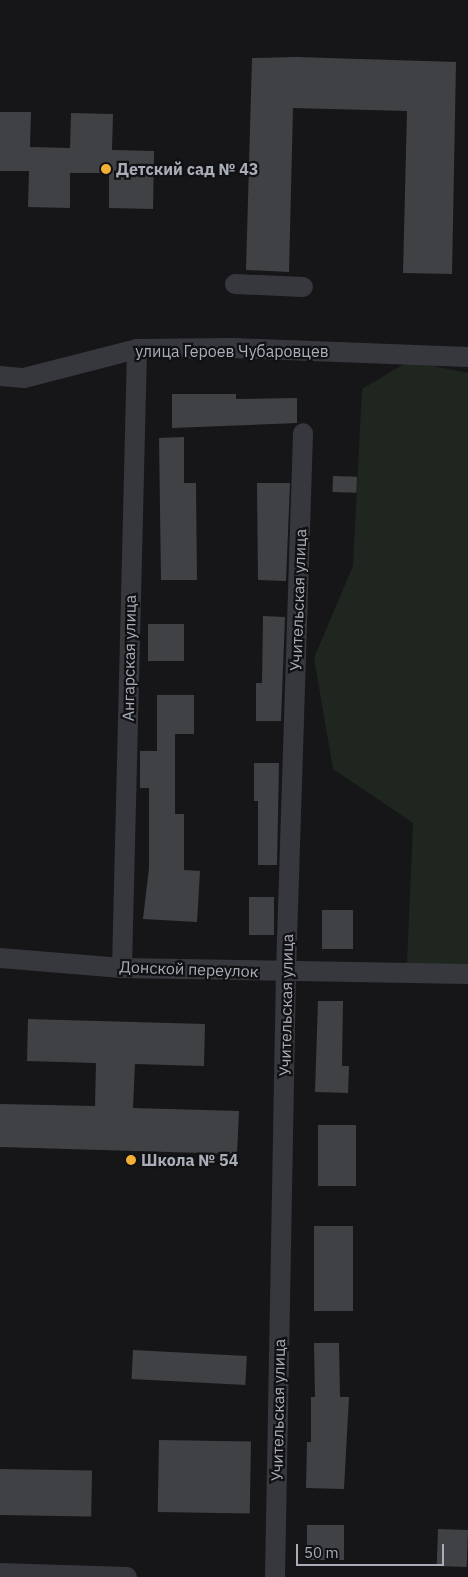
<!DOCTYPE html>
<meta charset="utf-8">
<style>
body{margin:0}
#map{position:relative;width:468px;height:1577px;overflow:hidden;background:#161618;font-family:"IBM Plex Sans",sans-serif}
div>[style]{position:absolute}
.green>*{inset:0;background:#1e261f}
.building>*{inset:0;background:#404145;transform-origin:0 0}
.minor>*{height:20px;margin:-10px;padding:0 10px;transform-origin:10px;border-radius:10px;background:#37383d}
.dots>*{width:14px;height:14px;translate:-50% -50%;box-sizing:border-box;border:2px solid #111113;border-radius:50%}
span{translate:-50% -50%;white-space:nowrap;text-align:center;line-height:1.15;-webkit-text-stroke:4.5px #111113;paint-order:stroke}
.poi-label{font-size:16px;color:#a8adb8;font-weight:700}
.left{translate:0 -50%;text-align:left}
.street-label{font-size:16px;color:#a8adb8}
.scale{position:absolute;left:296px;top:1544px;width:148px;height:22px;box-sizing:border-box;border:2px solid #a8adb8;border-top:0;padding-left:6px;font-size:15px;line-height:18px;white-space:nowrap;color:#a8adb8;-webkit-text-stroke:4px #111113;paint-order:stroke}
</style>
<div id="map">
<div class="green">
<div style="clip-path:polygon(409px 361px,468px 373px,468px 966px,407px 964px,413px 823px,333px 769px,314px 658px,353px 566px,362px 389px)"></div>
</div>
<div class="building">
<div style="clip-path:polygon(297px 57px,456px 62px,452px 274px,403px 273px,407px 111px,293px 108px,289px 272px,246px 270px,252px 58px)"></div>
<div style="clip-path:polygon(0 112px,31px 112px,30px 147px,70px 148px,71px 113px,113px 114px,112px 150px,154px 151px,153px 209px,109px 208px,109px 173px,70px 173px,70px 208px,28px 207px,29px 171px,0 171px)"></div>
<div style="clip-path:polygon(172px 394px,236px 394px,236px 399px,297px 398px,297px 423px,172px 428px)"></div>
<div style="clip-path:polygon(184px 437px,184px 483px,196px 483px,197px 580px,161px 580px,159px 438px)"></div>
<div style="left:333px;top:476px;width:24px;height:16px;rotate:2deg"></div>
<div style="clip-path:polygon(257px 483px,290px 483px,286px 581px,258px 580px)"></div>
<div style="clip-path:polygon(263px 616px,285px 617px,281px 721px,256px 721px,256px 683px,262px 683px)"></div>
<div style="left:148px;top:624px;width:36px;height:37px"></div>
<div style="clip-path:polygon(157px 695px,194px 695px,194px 734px,175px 734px,175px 814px,184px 814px,184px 870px,200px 871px,197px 922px,143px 919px,149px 868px,149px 788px,140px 788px,140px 751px,157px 751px)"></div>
<div style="clip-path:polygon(254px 763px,279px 763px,277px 865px,258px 865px,258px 801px,254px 801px)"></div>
<div style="left:249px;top:897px;width:25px;height:38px"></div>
<div style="left:322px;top:910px;width:31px;height:39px"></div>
<div style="clip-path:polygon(318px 1001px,343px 1001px,342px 1066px,349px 1066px,348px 1093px,315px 1092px)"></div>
<div style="clip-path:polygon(28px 1019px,205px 1024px,204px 1066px,135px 1064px,133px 1108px,239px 1111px,237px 1154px,0 1147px,0 1104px,95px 1106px,96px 1063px,27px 1061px)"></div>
<div style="left:318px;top:1125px;width:38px;height:61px"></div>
<div style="left:314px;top:1226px;width:39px;height:85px"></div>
<div style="clip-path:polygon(314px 1343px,339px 1343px,340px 1397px,349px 1397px,344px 1489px,306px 1488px,307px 1442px,311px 1442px,311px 1397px,315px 1397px)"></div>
<div style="left:133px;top:1350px;width:114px;height:29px;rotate:3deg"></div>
<div style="left:159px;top:1440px;width:92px;height:72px;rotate:1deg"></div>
<div style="left:0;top:1469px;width:92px;height:46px;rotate:1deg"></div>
<div style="left:307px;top:1525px;width:37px;height:35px"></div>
<div style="left:438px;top:1529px;width:30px;height:37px;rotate:2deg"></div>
</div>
<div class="minor">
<div style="left:235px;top:284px;width:68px;rotate:2.5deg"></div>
<div style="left:0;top:376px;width:24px;rotate:5deg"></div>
<div style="left:24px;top:378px;width:117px;rotate:-14.4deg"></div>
<div style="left:137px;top:349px;width:95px;rotate:-0.6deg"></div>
<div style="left:232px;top:348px;width:236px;rotate:2.2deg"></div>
<div style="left:0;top:958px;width:122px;rotate:4.7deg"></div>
<div style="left:122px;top:968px;width:346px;rotate:1deg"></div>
<div style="left:122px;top:968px;width:619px;rotate:-88.61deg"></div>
<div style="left:0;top:1573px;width:127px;rotate:1.8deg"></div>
<div style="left:275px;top:1577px;width:605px;rotate:-88.96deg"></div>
<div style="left:286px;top:972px;width:539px;rotate:-88.19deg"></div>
</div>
<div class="dots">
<div style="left:106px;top:169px;background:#f2b134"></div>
<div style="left:131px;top:1160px;background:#f2b134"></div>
</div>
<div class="poi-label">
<span class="left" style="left:116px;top:169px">Детский сад № 43</span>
<span class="left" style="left:141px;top:1160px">Школа № 54</span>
</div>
<div class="street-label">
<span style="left:232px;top:351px">улица Героев Чубаровцев</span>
<span style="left:298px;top:600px;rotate:-88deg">Учительская улица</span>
<span style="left:129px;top:658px;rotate:-89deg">Ангарская улица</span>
<span style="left:189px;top:969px;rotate:2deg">Донской переулок</span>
<span style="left:286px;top:1005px;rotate:-89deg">Учительская улица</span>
<span style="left:278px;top:1410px;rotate:-89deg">Учительская улица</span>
</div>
<div class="scale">50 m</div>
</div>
